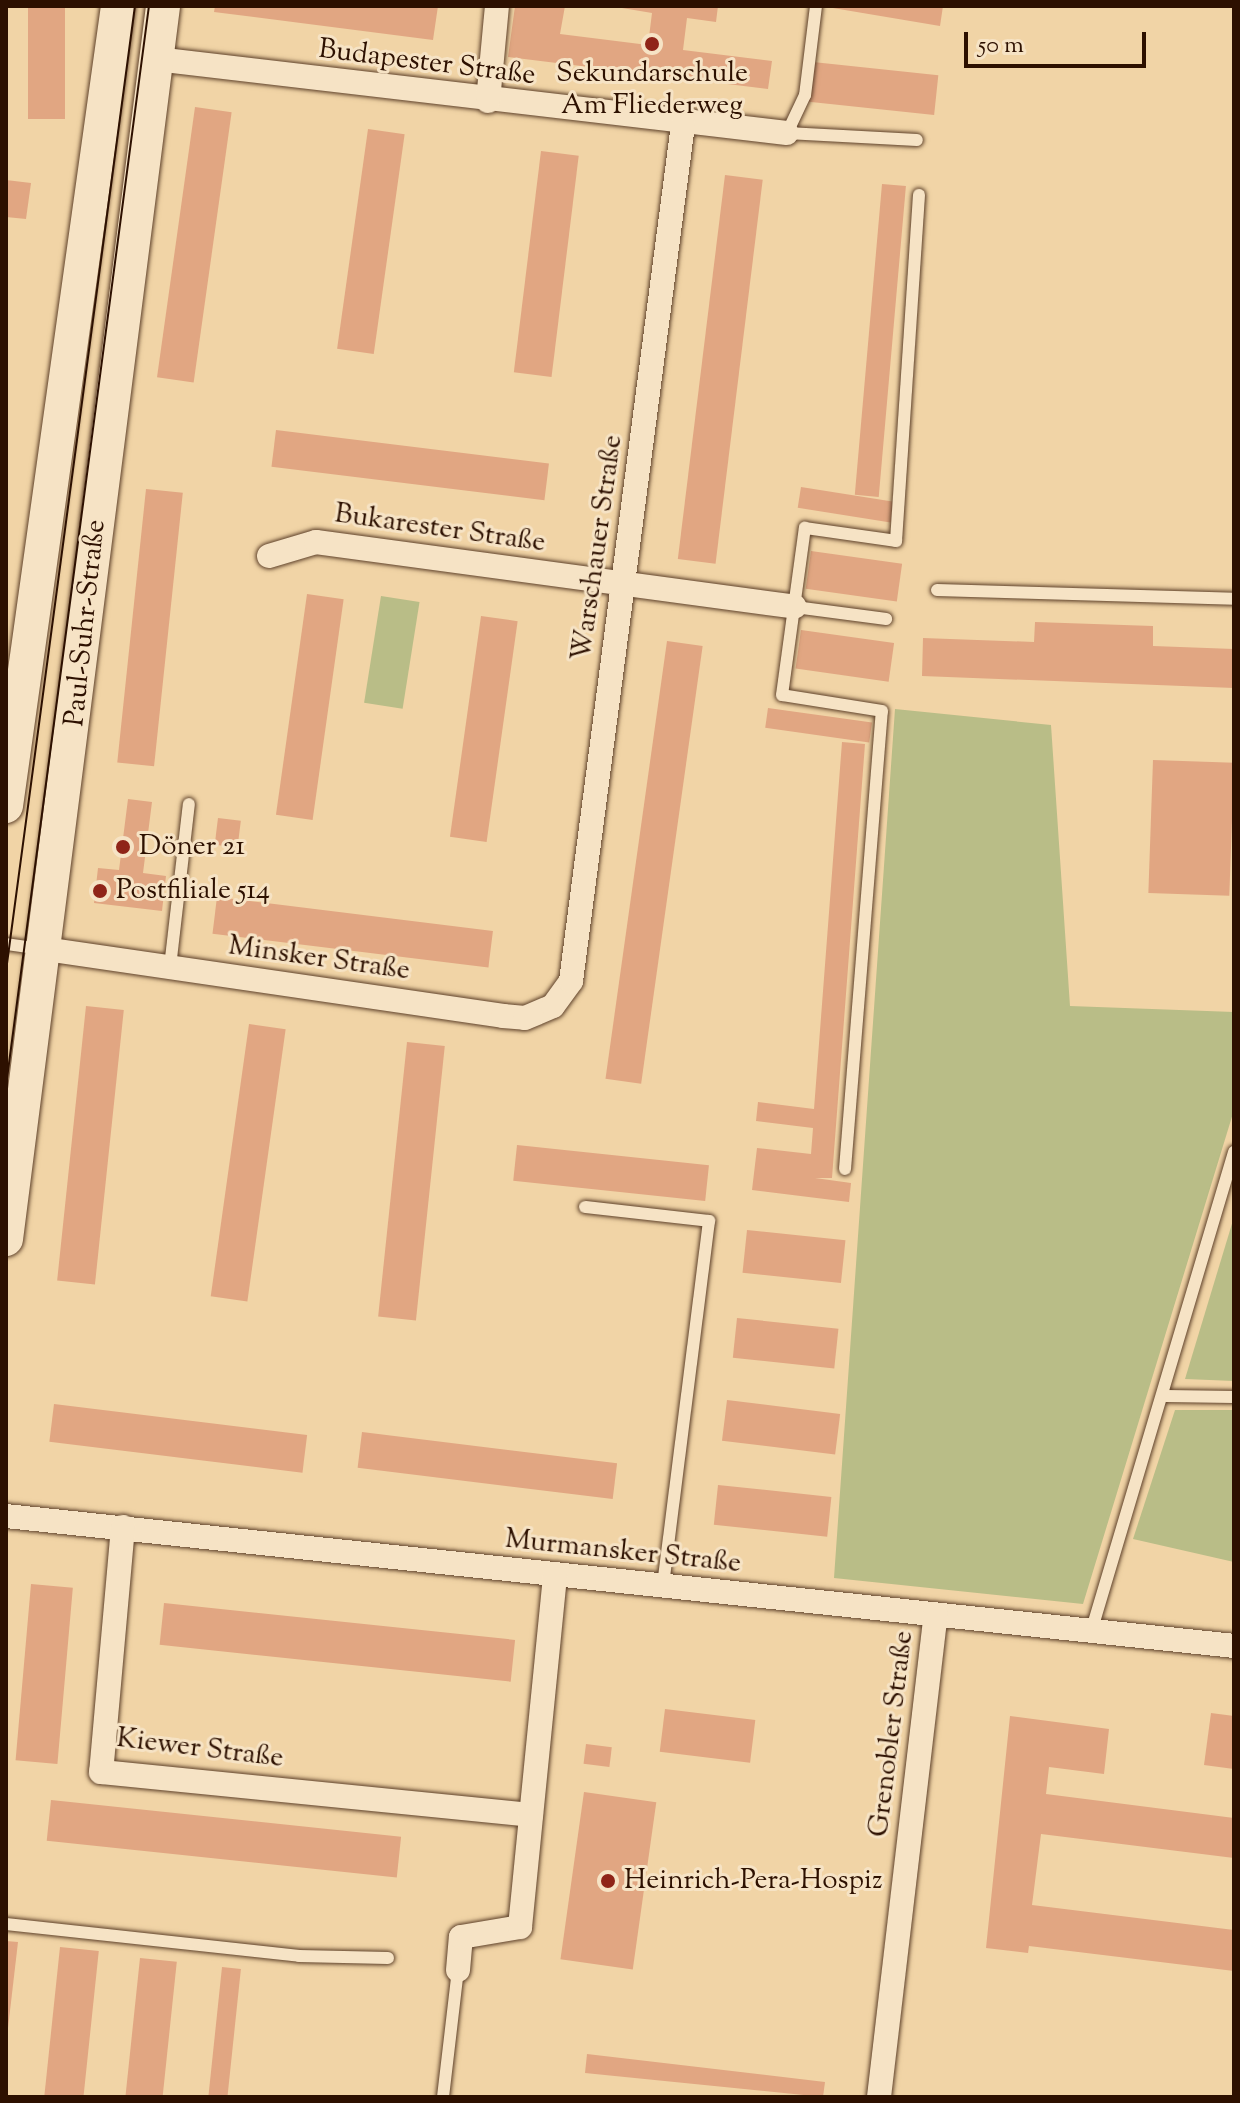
<!DOCTYPE html>
<meta charset="utf-8">
<style>
body{margin:0}
#map{position:relative;width:1240px;height:2103px;overflow:hidden;background:#f1d4a6;font-family:"Sorts Mill Goudy",serif}
div>[style]{position:absolute}
.green>*{inset:0;background:#b9bd87;transform-origin:0 0}
.building>*{inset:0;background:#e1a682;transform-origin:0 0}
.roads{filter:drop-shadow(0 0 2px #5e412a) drop-shadow(0 0 2px #5e412a)}
.lane>*{height:12px;margin:-6px;padding:0 6px;transform-origin:6px;border-radius:6px;background:#f6e3c5}
.street>*{height:24px;margin:-12px;padding:0 12px;transform-origin:12px;border-radius:12px;background:#f6e3c5}
.secondary>*{height:34px;margin:-17px;padding:0 17px;transform-origin:17px;border-radius:17px;background:#f6e3c5}
.tram>*{height:2px;margin:-1px;padding:0 1px;transform-origin:1px;border-radius:1px;background:#2d1000}
.dots>*{width:22px;height:22px;translate:-50% -50%;box-sizing:border-box;border:4px solid #f6e3c5;border-radius:50%}
span{translate:-50% -50%;white-space:nowrap;text-align:center;line-height:1.15;-webkit-text-stroke:6px #f6e3c5;paint-order:stroke}
.street-label{font-size:28px;color:#2d1000}
.poi-label{font-size:28px;color:#2d1000}
.left{translate:0 -50%;text-align:left}
.frame{position:absolute;inset:0;border:8px solid #2d1000;pointer-events:none}
.scale{position:absolute;left:964px;top:32px;width:182px;height:36px;box-sizing:border-box;border:4px solid #2d1000;border-top:0;padding-left:10px;font-size:24px;line-height:28px;white-space:nowrap;color:#2d1000;-webkit-text-stroke:6px #f6e3c5;paint-order:stroke}
</style>
<div id="map">
<div class="green">
<div style="left:381px;top:596px;width:39px;height:108px;rotate:9deg"></div>
<div style="clip-path:polygon(895px 709px,1051px 725px,1070px 1006px,1234px 1012px,1234px 1110px,1083px 1604px,834px 1578px)"></div>
<div style="clip-path:polygon(1234px 1217px,1234px 1381px,1185px 1379px)"></div>
<div style="clip-path:polygon(1175px 1410px,1234px 1410px,1234px 1562px,1133px 1539px)"></div>
</div>
<div class="building">
<div style="left:28px;top:6px;width:37px;height:113px"></div>
<div style="clip-path:polygon(215px 6px,438px 6px,433px 40px,214px 12px)"></div>
<div style="clip-path:polygon(515px 6px,565px 6px,560px 34px,648px 45px,652px 13px,610px 6px,718px 6px,716px 22px,687px 18px,683px 50px,772px 61px,768px 89px,508px 57px)"></div>
<div style="clip-path:polygon(821px 6px,943px 6px,940px 26px)"></div>
<div style="left:813px;top:62px;width:126px;height:40px;rotate:6deg"></div>
<div style="left:195px;top:107px;width:37px;height:273px;rotate:8deg"></div>
<div style="left:368px;top:129px;width:37px;height:222px;rotate:8deg"></div>
<div style="left:541px;top:151px;width:38px;height:223px;rotate:7deg"></div>
<div style="left:725px;top:175px;width:38px;height:387px;rotate:7deg"></div>
<div style="clip-path:polygon(6px 180px,31px 183px,26px 219px,6px 217px)"></div>
<div style="left:882px;top:184px;width:24px;height:312px;rotate:5deg"></div>
<div style="left:276px;top:430px;width:275px;height:37px;rotate:7deg"></div>
<div style="left:801px;top:487px;width:94px;height:21px;rotate:9deg"></div>
<div style="left:146px;top:489px;width:37px;height:275px;rotate:6deg"></div>
<div style="left:811px;top:551px;width:92px;height:38px;rotate:8deg"></div>
<div style="left:307px;top:594px;width:37px;height:223px;rotate:8deg"></div>
<div style="left:481px;top:616px;width:37px;height:223px;rotate:8deg"></div>
<div style="clip-path:polygon(1035px 622px,1153px 626px,1153px 646px,1234px 649px,1234px 688px,922px 676px,923px 638px,1034px 642px)"></div>
<div style="left:801px;top:630px;width:94px;height:39px;rotate:8deg"></div>
<div style="left:667px;top:641px;width:36px;height:442px;rotate:8deg"></div>
<div style="left:768px;top:708px;width:105px;height:20px;rotate:8deg"></div>
<div style="clip-path:polygon(842px 742px,865px 744px,832px 1178px,815px 1178px,851px 1183px,849px 1202px,752px 1190px,757px 1148px,811px 1154px,813px 1128px,756px 1121px,758px 1102px,814px 1109px)"></div>
<div style="left:1153px;top:760px;width:81px;height:133px;rotate:2deg"></div>
<div style="clip-path:polygon(128px 799px,152px 802px,143px 873px,166px 876px,162px 911px,94px 903px,98px 868px,119px 870px)"></div>
<div style="left:218px;top:818px;width:23px;height:27px;rotate:7deg"></div>
<div style="left:217px;top:897px;width:278px;height:37px;rotate:7deg"></div>
<div style="left:86px;top:1006px;width:38px;height:276px;rotate:6deg"></div>
<div style="left:249px;top:1024px;width:37px;height:275px;rotate:8deg"></div>
<div style="left:407px;top:1042px;width:38px;height:276px;rotate:6deg"></div>
<div style="left:517px;top:1145px;width:193px;height:36px;rotate:6deg"></div>
<div style="left:747px;top:1230px;width:99px;height:43px;rotate:6deg"></div>
<div style="left:737px;top:1318px;width:102px;height:40px;rotate:6deg"></div>
<div style="left:727px;top:1400px;width:114px;height:41px;rotate:7deg"></div>
<div style="left:54px;top:1404px;width:255px;height:38px;rotate:7deg"></div>
<div style="left:362px;top:1432px;width:257px;height:36px;rotate:7deg"></div>
<div style="left:718px;top:1485px;width:114px;height:40px;rotate:6deg"></div>
<div style="left:31px;top:1584px;width:42px;height:177px;rotate:5deg"></div>
<div style="left:164px;top:1603px;width:353px;height:42px;rotate:6deg"></div>
<div style="left:665px;top:1709px;width:91px;height:43px;rotate:7deg"></div>
<div style="clip-path:polygon(1211px 1713px,1234px 1716px,1234px 1769px,1204px 1765px)"></div>
<div style="clip-path:polygon(1010px 1716px,1109px 1729px,1104px 1774px,1049px 1767px,1046px 1794px,1234px 1818px,1234px 1858px,1041px 1834px,1032px 1905px,1234px 1930px,1234px 1971px,1029px 1946px,1028px 1953px,986px 1948px)"></div>
<div style="left:586px;top:1744px;width:26px;height:20px;rotate:7deg"></div>
<div style="left:584px;top:1792px;width:73px;height:169px;rotate:8deg"></div>
<div style="left:51px;top:1800px;width:352px;height:41px;rotate:6deg"></div>
<div style="clip-path:polygon(6px 1941px,18px 1942px,8px 2028px,6px 2028px)"></div>
<div style="left:60px;top:1947px;width:39px;height:151px;rotate:6deg"></div>
<div style="left:140px;top:1958px;width:37px;height:140px;rotate:6deg"></div>
<div style="left:222px;top:1967px;width:19px;height:131px;rotate:6deg"></div>
<div style="clip-path:polygon(587px 2054px,825px 2082px,823px 2097px,585px 2073px)"></div>
</div>
<div class="roads">
<div class="lane">
<div style="left:816px;top:6px;width:90px;rotate:97deg"></div>
<div style="left:805px;top:95px;width:42px;rotate:115.3deg"></div>
<div style="left:787px;top:133px;width:130px;rotate:3.1deg"></div>
<div style="left:937px;top:590px;width:297px;rotate:1.7deg"></div>
<div style="left:795px;top:607px;width:92px;rotate:7.5deg"></div>
<div style="left:6px;top:944px;width:36px;rotate:8deg"></div>
<div style="left:170px;top:967px;width:164px;rotate:-83.4deg"></div>
<div style="left:845px;top:1169px;width:459px;rotate:-85.4deg"></div>
<div style="left:882px;top:711px;width:101px;rotate:-170.9deg"></div>
<div style="left:782px;top:695px;width:169px;rotate:-82.2deg"></div>
<div style="left:805px;top:528px;width:92px;rotate:8.1deg"></div>
<div style="left:896px;top:541px;width:347px;rotate:-86.2deg"></div>
<div style="left:585px;top:1207px;width:125px;rotate:6.4deg"></div>
<div style="left:709px;top:1221px;width:369px;rotate:97.2deg"></div>
<div style="left:1166px;top:1396px;width:68px;rotate:0.8deg"></div>
<div style="left:1091px;top:1632px;width:501px;rotate:-73.41deg"></div>
<div style="left:6px;top:1924px;width:295px;rotate:6.2deg"></div>
<div style="left:299px;top:1956px;width:89px;rotate:1.3deg"></div>
<div style="left:443px;top:2097px;width:128px;rotate:-83.3deg"></div>
</div>
<div class="street">
<div style="left:156px;top:59px;width:635px;rotate:6.69deg"></div>
<div style="left:488px;top:101px;width:95px;rotate:-84.6deg"></div>
<div style="left:269px;top:556px;width:49px;rotate:-16.6deg"></div>
<div style="left:316px;top:542px;width:483px;rotate:7.7deg"></div>
<div style="left:45px;top:949px;width:463px;rotate:8.3deg"></div>
<div style="left:503px;top:1016px;width:22px;rotate:5deg"></div>
<div style="left:525px;top:1018px;width:30px;rotate:-23deg"></div>
<div style="left:553px;top:1006px;width:31px;rotate:-54deg"></div>
<div style="left:571px;top:981px;width:864px;rotate:-82.55deg"></div>
<div style="left:6px;top:1516px;width:1235px;rotate:6.04deg"></div>
<div style="left:123px;top:1527px;width:246px;rotate:95.1deg"></div>
<div style="left:101px;top:1772px;width:432px;rotate:5.7deg"></div>
<div style="left:458px;top:1970px;width:33px;rotate:-85deg"></div>
<div style="left:461px;top:1937px;width:60px;rotate:-9.6deg"></div>
<div style="left:520px;top:1927px;width:354px;rotate:-84.3deg"></div>
<div style="left:879px;top:2097px;width:485px;rotate:-83.3deg"></div>
</div>
<div class="secondary">
<div style="left:6px;top:806px;width:808px;rotate:-82.03deg"></div>
<div style="left:6px;top:1239px;width:1243px;rotate:-82.74deg"></div>
</div>
</div>
<div class="tram">
<div style="left:6px;top:971px;width:974px;rotate:-82.39deg"></div>
<div style="left:6px;top:1086px;width:1089px;rotate:-82.46deg"></div>
</div>
<div class="dots">
<div style="left:652px;top:44px;background:#8f2418"></div>
<div style="left:123px;top:847px;background:#8f2418"></div>
<div style="left:100px;top:891px;background:#8f2418"></div>
<div style="left:608px;top:1881px;background:#8f2418"></div>
</div>
<div class="street-label">
<span style="left:427px;top:63px;rotate:7deg">Budapester Straße</span>
<span style="left:440px;top:529px;rotate:8deg">Bukarester Straße</span>
<span style="left:598px;top:548px;rotate:-82deg">Warschauer Straße</span>
<span style="left:86px;top:623px;rotate:-84deg">Paul-Suhr-Straße</span>
<span style="left:319px;top:959px;rotate:8deg">Minsker Straße</span>
<span style="left:623px;top:1552px;rotate:6deg">Murmansker Straße</span>
<span style="left:892px;top:1734px;rotate:-83deg">Grenobler Straße</span>
<span style="left:200px;top:1749px;rotate:7deg">Kiewer Straße</span>
</div>
<div class="poi-label">
<span style="left:652px;top:90px">Sekundarschule<br>Am Fliederweg</span>
<span class="left" style="left:139px;top:847px">Döner 21</span>
<span class="left" style="left:116px;top:891px">Postfiliale 514</span>
<span class="left" style="left:624px;top:1881px">Heinrich-Pera-Hospiz</span>
</div>
<div class="frame"></div>
<div class="scale">50 m</div>
</div>
